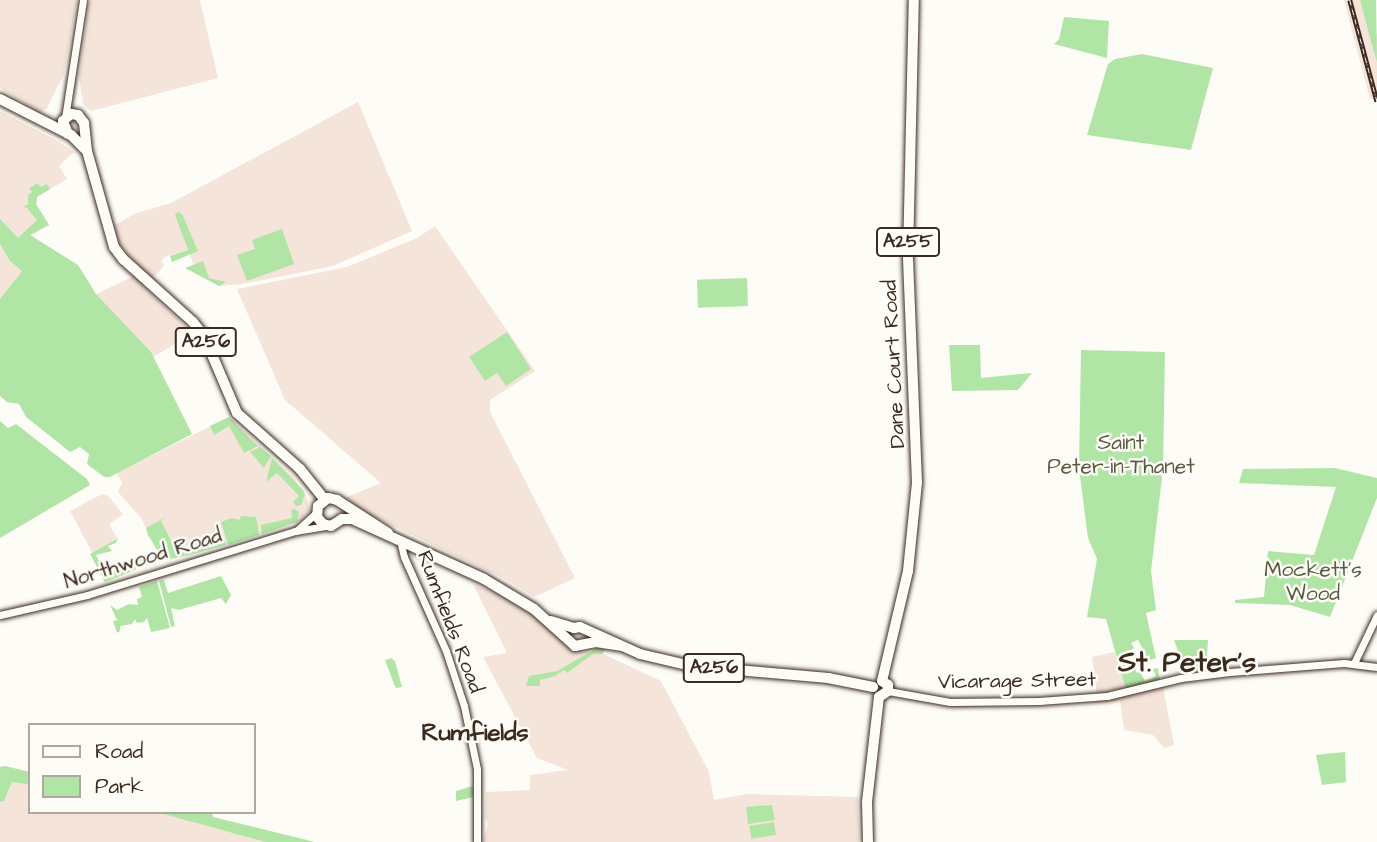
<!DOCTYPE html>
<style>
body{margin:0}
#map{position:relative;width:1377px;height:842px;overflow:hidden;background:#fdfcf7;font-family:"Architects Daughter",sans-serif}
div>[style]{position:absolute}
.built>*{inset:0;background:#f5e4da}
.green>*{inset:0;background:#b1e5a6;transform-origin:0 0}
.roads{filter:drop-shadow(0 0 2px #3b2a1e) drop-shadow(0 0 2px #3b2a1e)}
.tertiary>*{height:7px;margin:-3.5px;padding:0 3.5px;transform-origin:3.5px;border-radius:3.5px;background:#fdfcf7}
.primary>*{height:10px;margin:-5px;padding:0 5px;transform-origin:5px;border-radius:5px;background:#fdfcf7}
.rail>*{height:4.5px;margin-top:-2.25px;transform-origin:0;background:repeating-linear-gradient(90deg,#fdfcf7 0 5px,#3b2a1e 0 10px);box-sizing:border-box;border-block:2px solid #3b2a1e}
span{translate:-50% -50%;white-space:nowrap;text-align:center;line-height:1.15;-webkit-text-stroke:5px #fdfcf7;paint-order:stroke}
.shield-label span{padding:2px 5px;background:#fdfcf7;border:2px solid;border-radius:5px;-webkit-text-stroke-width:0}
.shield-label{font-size:19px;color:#3b2a1e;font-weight:700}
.street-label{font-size:21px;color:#3b2a1e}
.park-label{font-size:21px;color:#585940}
.quarter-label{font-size:24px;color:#3b2a1e;font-weight:700}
.district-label{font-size:28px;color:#3b2a1e;font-weight:700}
.legend{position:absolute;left:28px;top:723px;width:228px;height:91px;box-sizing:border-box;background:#fdfcf7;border:2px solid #afa8a0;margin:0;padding:9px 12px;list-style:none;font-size:21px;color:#3b2a1e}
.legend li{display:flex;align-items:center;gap:14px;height:35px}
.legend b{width:35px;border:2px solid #afa8a0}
</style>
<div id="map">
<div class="built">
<div style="clip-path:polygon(0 0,77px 0,64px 74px,47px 108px,40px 113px,0 88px)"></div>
<div style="clip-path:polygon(90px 0,200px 0,218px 78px,91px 111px,83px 104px,79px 76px)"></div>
<div style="clip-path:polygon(1344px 0,1360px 0,1369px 34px,1377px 34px,1377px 99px,1370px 99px)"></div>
<div style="clip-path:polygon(358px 102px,412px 231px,333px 266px,242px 284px,219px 286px,197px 274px,188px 250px,165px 257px,161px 261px,164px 266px,144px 287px,193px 333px,153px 357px,96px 294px,132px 277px,137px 264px,119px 244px,113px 226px,136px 213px,171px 203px)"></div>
<div style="clip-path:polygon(0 111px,56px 140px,74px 152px,59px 166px,67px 179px,37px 197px,36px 204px,49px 225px,5px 250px,10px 261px,22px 271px,0 299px)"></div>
<div style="clip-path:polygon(435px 226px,535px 371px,490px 400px,490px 412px,575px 578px,534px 597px,505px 579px,368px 514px,345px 498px,381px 483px,285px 400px,237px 289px,347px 267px,417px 238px)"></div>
<div style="clip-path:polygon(229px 417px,293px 477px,306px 496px,310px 510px,299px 521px,259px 535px,186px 556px,165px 558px,158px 553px,141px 518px,118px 492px,122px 483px,117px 473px)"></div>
<div style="clip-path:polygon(102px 494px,108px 496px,123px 514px,109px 524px,118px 540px,93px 554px,70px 511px)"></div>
<div style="clip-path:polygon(473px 584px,507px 598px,534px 615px,575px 651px,599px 652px,661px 681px,709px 772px,714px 800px,747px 794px,858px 797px,859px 842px,483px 842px,488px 824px,485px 818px,486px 792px,530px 790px,530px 775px,568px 770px,537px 758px,483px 657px,507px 653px)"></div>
<div style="clip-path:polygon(1115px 652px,1126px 690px,1163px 687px,1174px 745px,1164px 748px,1153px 735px,1124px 730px,1120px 701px,1098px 703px,1092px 657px)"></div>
<div style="clip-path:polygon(12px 782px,30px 785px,30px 812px,156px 812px,265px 842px,0 842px,0 802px,4px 801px)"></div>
</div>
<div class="green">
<div style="clip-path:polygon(1360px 0,1376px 0,1377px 62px,1369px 34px)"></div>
<div style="clip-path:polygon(1064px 17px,1109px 21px,1107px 58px,1054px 44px,1059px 39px)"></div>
<div style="clip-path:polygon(1142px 54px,1213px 68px,1191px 150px,1087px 135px,1108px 64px,1115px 59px)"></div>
<div style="clip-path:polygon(38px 183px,40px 187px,47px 184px,50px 189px,37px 197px,36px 204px,49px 225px,30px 235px,78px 265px,96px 294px,151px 352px,192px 434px,110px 477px,104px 477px,87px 464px,89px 454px,80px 447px,70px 452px,26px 417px,19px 404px,7px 402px,0 396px,0 299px,22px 271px,10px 261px,0 244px,0 219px,18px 238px,37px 220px,26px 207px,22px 208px,28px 204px,28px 195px,32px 192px,29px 188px)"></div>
<div style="clip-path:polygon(178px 212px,182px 214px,198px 251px,172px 262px,170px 256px,188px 250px,175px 215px)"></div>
<div style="clip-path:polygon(282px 229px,294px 264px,247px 281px,237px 255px,255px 249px,252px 240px)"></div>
<div style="clip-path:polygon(203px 261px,209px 278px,226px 282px,219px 286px,185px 268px)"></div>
<div style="left:747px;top:278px;width:28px;height:50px;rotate:88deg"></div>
<div style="clip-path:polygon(507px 332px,531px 369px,506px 386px,497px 373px,485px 381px,469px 357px)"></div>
<div style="clip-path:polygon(949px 345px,980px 345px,981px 378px,1032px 373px,1018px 390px,952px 391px)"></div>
<div style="clip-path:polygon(1081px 350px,1165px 352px,1163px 469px,1151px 571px,1156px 610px,1146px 613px,1156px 658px,1150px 660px,1146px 655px,1138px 640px,1131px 643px,1134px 648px,1126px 653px,1137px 673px,1140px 672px,1145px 681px,1156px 676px,1153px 669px,1158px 668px,1160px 681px,1126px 690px,1106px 619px,1087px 617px,1097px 559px,1088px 538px,1079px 468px)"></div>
<div style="clip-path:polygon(229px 417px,254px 443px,258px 446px,244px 453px,229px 426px,214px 435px,210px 426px)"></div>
<div style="clip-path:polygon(0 421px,8px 428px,16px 424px,87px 479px,90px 485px,0 538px)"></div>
<div style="clip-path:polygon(260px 447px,271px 456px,264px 468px,250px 452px)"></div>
<div style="clip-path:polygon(272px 458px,303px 490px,305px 494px,301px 505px,296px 506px,293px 502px,299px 496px,277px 473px,266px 482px)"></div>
<div style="clip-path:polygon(1335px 468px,1377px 478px,1377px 498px,1330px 617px,1290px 605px,1235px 603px,1235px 600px,1264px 597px,1268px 551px,1314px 555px,1336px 487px,1239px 483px,1243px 469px)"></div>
<div style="clip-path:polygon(295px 509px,299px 512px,297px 522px,262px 534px,261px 525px,292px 518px,291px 510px)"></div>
<div style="clip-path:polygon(241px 516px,256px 517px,259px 535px,228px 545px,221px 522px,232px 518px,240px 520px)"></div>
<div style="clip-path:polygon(166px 517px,161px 521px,173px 544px,184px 549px,185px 556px,170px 559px,161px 556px,148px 535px,146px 528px)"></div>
<div style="clip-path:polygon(119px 534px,116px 543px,108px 546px,112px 551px,96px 555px,106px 575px,114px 571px,116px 573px,142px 556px,142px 560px,135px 570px,105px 582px,90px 554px,117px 539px)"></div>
<div style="clip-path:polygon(224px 539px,226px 545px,186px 556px,185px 549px,189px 551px)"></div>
<div style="clip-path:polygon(221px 576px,231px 595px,226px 604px,221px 598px,179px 610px,171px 608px,175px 626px,171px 627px,159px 581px,164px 580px,168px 593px)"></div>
<div style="clip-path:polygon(157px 581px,170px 628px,151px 632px,147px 618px,144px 622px,137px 623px,135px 619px,132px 624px,120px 626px,120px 631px,117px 633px,113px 621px,117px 620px,110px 605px,117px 610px,129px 604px,138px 605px,137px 599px,142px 597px,139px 587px)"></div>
<div style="clip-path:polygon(1174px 640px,1208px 640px,1206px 671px,1185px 670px)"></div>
<div style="clip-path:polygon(599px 647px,605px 650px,602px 654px,593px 654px,567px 673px,564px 670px,555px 676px,540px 680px,540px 686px,526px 686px,529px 676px,557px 671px)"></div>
<div style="clip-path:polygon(391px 658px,395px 661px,402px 687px,396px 688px,394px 684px,385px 660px)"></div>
<div style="clip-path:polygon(1345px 752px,1346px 782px,1322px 785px,1316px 755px)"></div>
<div style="clip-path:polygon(5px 766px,30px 772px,30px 785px,12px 782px,4px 801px,0 802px,0 767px)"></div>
<div style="clip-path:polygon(473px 786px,473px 797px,456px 801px,456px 791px)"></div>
<div style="clip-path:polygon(772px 805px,775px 820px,748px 824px,746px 807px)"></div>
<div style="clip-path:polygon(156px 812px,212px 812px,213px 817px,315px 842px,265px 842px)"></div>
<div style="left:774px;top:822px;width:13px;height:25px;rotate:81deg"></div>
</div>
<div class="roads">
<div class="tertiary">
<div style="left:65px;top:118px;width:119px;rotate:-81.3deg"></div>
<div style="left:296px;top:531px;width:27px;rotate:-42deg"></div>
<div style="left:400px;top:540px;width:17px;rotate:77deg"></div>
<div style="left:404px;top:557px;width:103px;rotate:65.9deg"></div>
<div style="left:446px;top:651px;width:58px;rotate:71.9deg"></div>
<div style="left:464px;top:706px;width:64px;rotate:78.3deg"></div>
<div style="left:477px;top:769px;width:73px;rotate:90deg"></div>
<div style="left:0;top:615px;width:89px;rotate:-12.9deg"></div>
<div style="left:87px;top:595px;width:218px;rotate:-17.1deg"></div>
<div style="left:295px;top:531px;width:31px;rotate:-9deg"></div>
<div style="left:1354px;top:663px;width:53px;rotate:-64.4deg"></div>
<div style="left:888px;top:691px;width:63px;rotate:10.1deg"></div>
<div style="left:950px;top:702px;width:89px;rotate:-0.6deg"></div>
<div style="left:1039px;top:701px;width:68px;rotate:-4.2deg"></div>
<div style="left:1107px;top:696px;width:76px;rotate:-13.7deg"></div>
<div style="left:1181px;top:678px;width:49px;rotate:-7deg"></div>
<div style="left:1230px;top:672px;width:114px;rotate:-4.5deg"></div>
<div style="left:1344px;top:663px;width:33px;rotate:7deg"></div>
</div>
<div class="primary">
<div style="left:0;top:99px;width:80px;rotate:26.9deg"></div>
<div style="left:71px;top:135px;width:21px;rotate:45deg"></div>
<div style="left:68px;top:134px;width:14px;rotate:-111deg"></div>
<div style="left:63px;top:121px;width:11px;rotate:-41deg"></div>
<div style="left:71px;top:114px;width:7px;rotate:8deg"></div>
<div style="left:78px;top:115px;width:10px;rotate:53deg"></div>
<div style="left:84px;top:123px;width:28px;rotate:84deg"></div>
<div style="left:87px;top:151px;width:100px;rotate:74.3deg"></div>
<div style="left:114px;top:247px;width:15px;rotate:53deg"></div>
<div style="left:123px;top:259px;width:94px;rotate:42deg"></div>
<div style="left:193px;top:322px;width:18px;rotate:52deg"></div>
<div style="left:204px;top:336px;width:84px;rotate:66.8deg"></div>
<div style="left:237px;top:413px;width:84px;rotate:41.6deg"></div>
<div style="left:300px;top:469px;width:38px;rotate:51deg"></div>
<div style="left:388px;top:533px;width:61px;rotate:-147.1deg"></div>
<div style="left:337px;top:500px;width:9px;rotate:-167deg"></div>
<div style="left:328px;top:498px;width:13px;rotate:141deg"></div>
<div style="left:318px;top:506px;width:11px;rotate:95deg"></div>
<div style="left:317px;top:517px;width:9px;rotate:49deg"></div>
<div style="left:323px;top:524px;width:8px;rotate:14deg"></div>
<div style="left:331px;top:526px;width:13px;rotate:-32deg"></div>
<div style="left:342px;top:519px;width:10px"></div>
<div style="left:352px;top:519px;width:145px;rotate:24.4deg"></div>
<div style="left:484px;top:579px;width:58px;rotate:31deg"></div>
<div style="left:534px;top:609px;width:55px;rotate:42.1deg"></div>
<div style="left:575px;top:646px;width:21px;rotate:-11deg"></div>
<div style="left:596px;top:642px;width:25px;rotate:9deg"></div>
<div style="left:551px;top:621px;width:24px;rotate:17deg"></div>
<div style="left:574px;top:628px;width:6px;rotate:-9deg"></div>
<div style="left:580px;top:627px;width:66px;rotate:24.2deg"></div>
<div style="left:640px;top:654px;width:52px;rotate:13.2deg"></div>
<div style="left:691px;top:666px;width:138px;rotate:5deg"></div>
<div style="left:828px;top:678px;width:46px;rotate:11.3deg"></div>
<div style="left:882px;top:681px;width:113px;rotate:-76.7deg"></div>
<div style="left:908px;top:571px;width:88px;rotate:-84.2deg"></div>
<div style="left:917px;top:483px;width:227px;rotate:-92.3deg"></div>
<div style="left:908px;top:256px;width:256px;rotate:-88.7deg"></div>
<div style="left:879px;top:697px;width:11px;rotate:-34deg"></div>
<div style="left:888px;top:691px;width:6px;rotate:-90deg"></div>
<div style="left:888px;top:685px;width:7px;rotate:-146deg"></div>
<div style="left:868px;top:842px;width:40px;rotate:-91.4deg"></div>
<div style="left:867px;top:802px;width:106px;rotate:-83.5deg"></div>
</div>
</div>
<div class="rail">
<div style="left:1350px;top:0;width:105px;rotate:75deg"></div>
</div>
<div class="shield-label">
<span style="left:908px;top:242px">A255</span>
<span style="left:206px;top:342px">A256</span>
<span style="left:714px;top:668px">A256</span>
</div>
<div class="street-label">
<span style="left:894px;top:364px;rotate:-93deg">Dane Court Road</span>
<span style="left:143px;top:559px;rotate:-17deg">Northwood Road</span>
<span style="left:450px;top:622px;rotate:69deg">Rumfields Road</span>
<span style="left:1017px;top:681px;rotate:-1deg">Vicarage Street</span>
</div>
<div class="park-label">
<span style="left:1121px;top:455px">Saint<br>Peter-in-Thanet</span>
<span style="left:1313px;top:582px">Mockett's<br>Wood</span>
</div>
<div class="quarter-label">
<span style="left:475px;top:734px">Rumfields</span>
</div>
<div class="district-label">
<span style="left:1187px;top:663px">St. Peter's</span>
</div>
<ul class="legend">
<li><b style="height:9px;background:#fdfcf7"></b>Road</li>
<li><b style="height:19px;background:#b1e5a6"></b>Park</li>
</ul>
</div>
